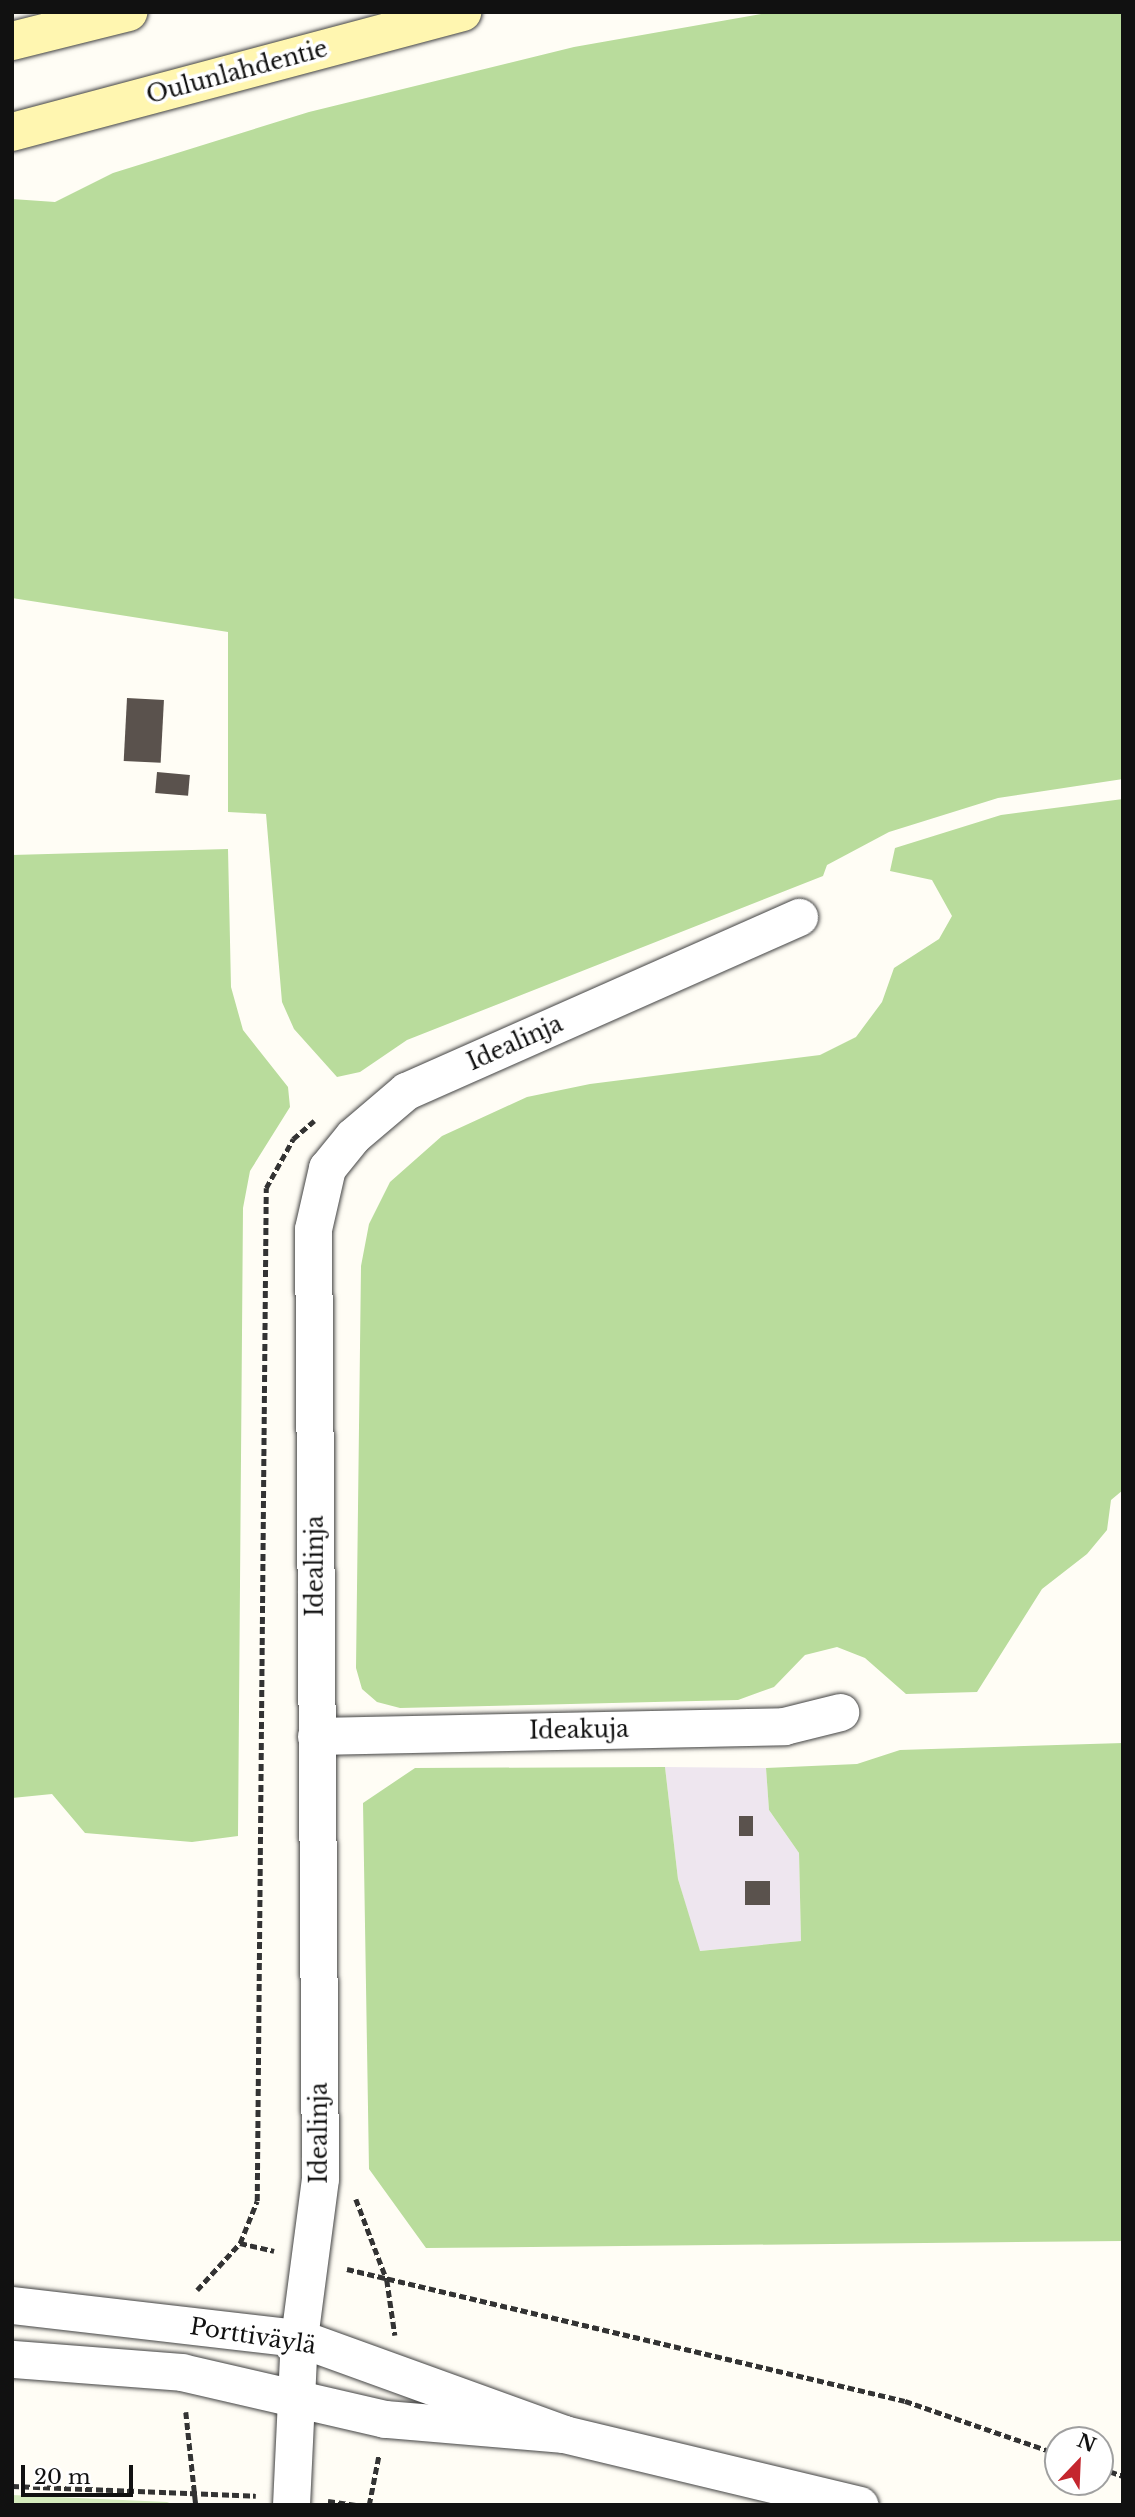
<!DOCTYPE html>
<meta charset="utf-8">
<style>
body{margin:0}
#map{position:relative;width:1135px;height:2517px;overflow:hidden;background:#fffdf5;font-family:"Libre Baskerville",serif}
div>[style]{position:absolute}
.industrial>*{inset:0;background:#eee6ef}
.green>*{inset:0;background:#d5ebbd}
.forest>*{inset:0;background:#b9dc9c}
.building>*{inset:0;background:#5a524d;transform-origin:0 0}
.path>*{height:4.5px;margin-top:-2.25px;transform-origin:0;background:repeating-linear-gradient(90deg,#333 0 7px,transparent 0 10.5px)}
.roads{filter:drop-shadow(0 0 2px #444) drop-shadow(0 0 2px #444)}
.street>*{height:37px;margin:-18.5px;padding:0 18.5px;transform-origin:18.5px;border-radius:18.5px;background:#fff}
.secondary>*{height:38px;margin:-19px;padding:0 19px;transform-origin:19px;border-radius:19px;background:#fff6b0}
span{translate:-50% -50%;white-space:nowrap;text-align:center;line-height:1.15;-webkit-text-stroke:7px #fff;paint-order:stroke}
.street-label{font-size:23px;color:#111}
.frame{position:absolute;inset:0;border:14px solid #111;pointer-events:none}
.north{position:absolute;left:1044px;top:2426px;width:70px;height:70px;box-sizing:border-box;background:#fff;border:2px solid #a0a0a0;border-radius:50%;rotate:23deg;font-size:19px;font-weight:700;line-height:28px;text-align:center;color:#111}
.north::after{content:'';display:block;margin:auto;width:24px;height:32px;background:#c4262e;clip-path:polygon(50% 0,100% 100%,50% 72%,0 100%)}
.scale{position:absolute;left:21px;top:2465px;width:112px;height:32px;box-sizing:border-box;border:4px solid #111;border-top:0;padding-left:9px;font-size:21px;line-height:24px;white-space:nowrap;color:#111;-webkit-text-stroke:5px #fff;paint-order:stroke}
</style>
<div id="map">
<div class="industrial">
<div style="clip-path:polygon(665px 1767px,766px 1768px,769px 1810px,799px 1853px,801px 1941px,699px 1951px,678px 1879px)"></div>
</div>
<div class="green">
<div style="clip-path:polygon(12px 2495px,167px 2502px,174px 2505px,12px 2505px)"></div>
</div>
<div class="forest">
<div style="clip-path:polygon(773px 12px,1123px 12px,1123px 779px,998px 798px,889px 832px,827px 865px,823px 876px,407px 1040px,360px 1072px,337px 1077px,294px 1029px,282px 1002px,266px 814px,228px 812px,228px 632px,12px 598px,12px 199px,55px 202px,113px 173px,309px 112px,574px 47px)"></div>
<div style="clip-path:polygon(1123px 799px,1123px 1490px,1111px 1500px,1107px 1530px,1087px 1554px,1042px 1589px,977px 1692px,906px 1694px,865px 1658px,837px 1647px,805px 1655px,774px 1687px,738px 1700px,400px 1708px,377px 1702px,362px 1689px,356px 1668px,361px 1266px,369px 1224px,390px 1182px,442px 1136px,527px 1097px,590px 1084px,820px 1055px,856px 1037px,882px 1002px,894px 968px,939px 939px,952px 916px,932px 880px,890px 871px,895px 848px,1001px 815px)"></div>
<div style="clip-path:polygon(228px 849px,231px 987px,243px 1030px,288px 1087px,290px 1107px,250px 1171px,243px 1208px,238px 1836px,192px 1842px,85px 1833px,52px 1794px,12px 1798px,12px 855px)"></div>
<div style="clip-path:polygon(1123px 1743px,1123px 2241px,426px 2248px,369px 2169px,363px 1803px,415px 1768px,665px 1767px,678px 1879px,700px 1951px,801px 1941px,799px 1853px,769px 1810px,766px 1768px,857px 1764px,900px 1750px)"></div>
</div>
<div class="building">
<div style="left:127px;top:698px;width:37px;height:63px;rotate:3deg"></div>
<div style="left:157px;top:772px;width:33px;height:21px;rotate:5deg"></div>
<div style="left:739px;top:1816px;width:14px;height:20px"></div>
<div style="left:745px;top:1881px;width:25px;height:24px"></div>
</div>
<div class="path">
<div style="left:356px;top:2199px;width:87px;rotate:69.1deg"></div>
<div style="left:387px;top:2280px;width:56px;rotate:81.7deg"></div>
<div style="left:240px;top:2243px;width:35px;rotate:13deg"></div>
<div style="left:347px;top:2269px;width:573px;rotate:13.31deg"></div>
<div style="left:905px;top:2401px;width:162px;rotate:19.1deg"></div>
<div style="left:197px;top:2290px;width:64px;rotate:-47.5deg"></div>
<div style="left:240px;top:2243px;width:45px;rotate:-68deg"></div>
<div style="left:257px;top:2201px;width:1013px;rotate:-89.49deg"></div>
<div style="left:266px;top:1188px;width:56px;rotate:-61.1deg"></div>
<div style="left:293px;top:1139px;width:28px;rotate:-41deg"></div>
<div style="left:186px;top:2412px;width:94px;rotate:83.9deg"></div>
<div style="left:1100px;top:2468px;width:24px;rotate:19deg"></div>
<div style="left:12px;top:2486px;width:244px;rotate:2.3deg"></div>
<div style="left:328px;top:2501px;width:30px;rotate:8deg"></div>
<div style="left:369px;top:2505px;width:52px;rotate:-78.9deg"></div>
</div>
<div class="roads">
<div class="street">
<div style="left:316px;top:1736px;width:468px;rotate:-1.2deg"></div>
<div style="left:784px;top:1726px;width:58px;rotate:-14deg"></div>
<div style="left:12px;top:2305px;width:289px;rotate:6.6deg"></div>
<div style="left:299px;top:2338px;width:282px;rotate:19.9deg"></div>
<div style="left:564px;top:2434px;width:180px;rotate:-175.2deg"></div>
<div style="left:385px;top:2419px;width:208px;rotate:-167deg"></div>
<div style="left:182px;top:2372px;width:170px;rotate:-175.6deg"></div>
<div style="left:564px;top:2434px;width:304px;rotate:13.5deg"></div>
<div style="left:291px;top:2505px;width:167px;rotate:-87.3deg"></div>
<div style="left:299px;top:2338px;width:160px;rotate:-82.5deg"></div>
<div style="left:320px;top:2179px;width:950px;rotate:-90.42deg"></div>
<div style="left:313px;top:1229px;width:63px;rotate:-77.1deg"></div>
<div style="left:327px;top:1168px;width:41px;rotate:-50.9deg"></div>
<div style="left:353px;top:1136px;width:70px;rotate:-40.3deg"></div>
<div style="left:406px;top:1091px;width:430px;rotate:-23.9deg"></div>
</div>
<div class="secondary">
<div style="left:12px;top:41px;width:120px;rotate:-14deg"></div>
<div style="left:12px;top:132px;width:466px;rotate:-14.9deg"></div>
</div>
</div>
<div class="street-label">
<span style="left:237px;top:72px;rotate:-15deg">Oulunlahdentie</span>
<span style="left:515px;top:1043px;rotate:-24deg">Idealinja</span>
<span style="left:315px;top:1566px;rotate:-90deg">Idealinja</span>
<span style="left:579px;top:1730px;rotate:-1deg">Ideakuja</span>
<span style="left:319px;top:2133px;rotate:-90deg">Idealinja</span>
<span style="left:253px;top:2336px;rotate:9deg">Porttiväylä</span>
</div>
<div class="frame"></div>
<div class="north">N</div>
<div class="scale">20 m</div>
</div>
